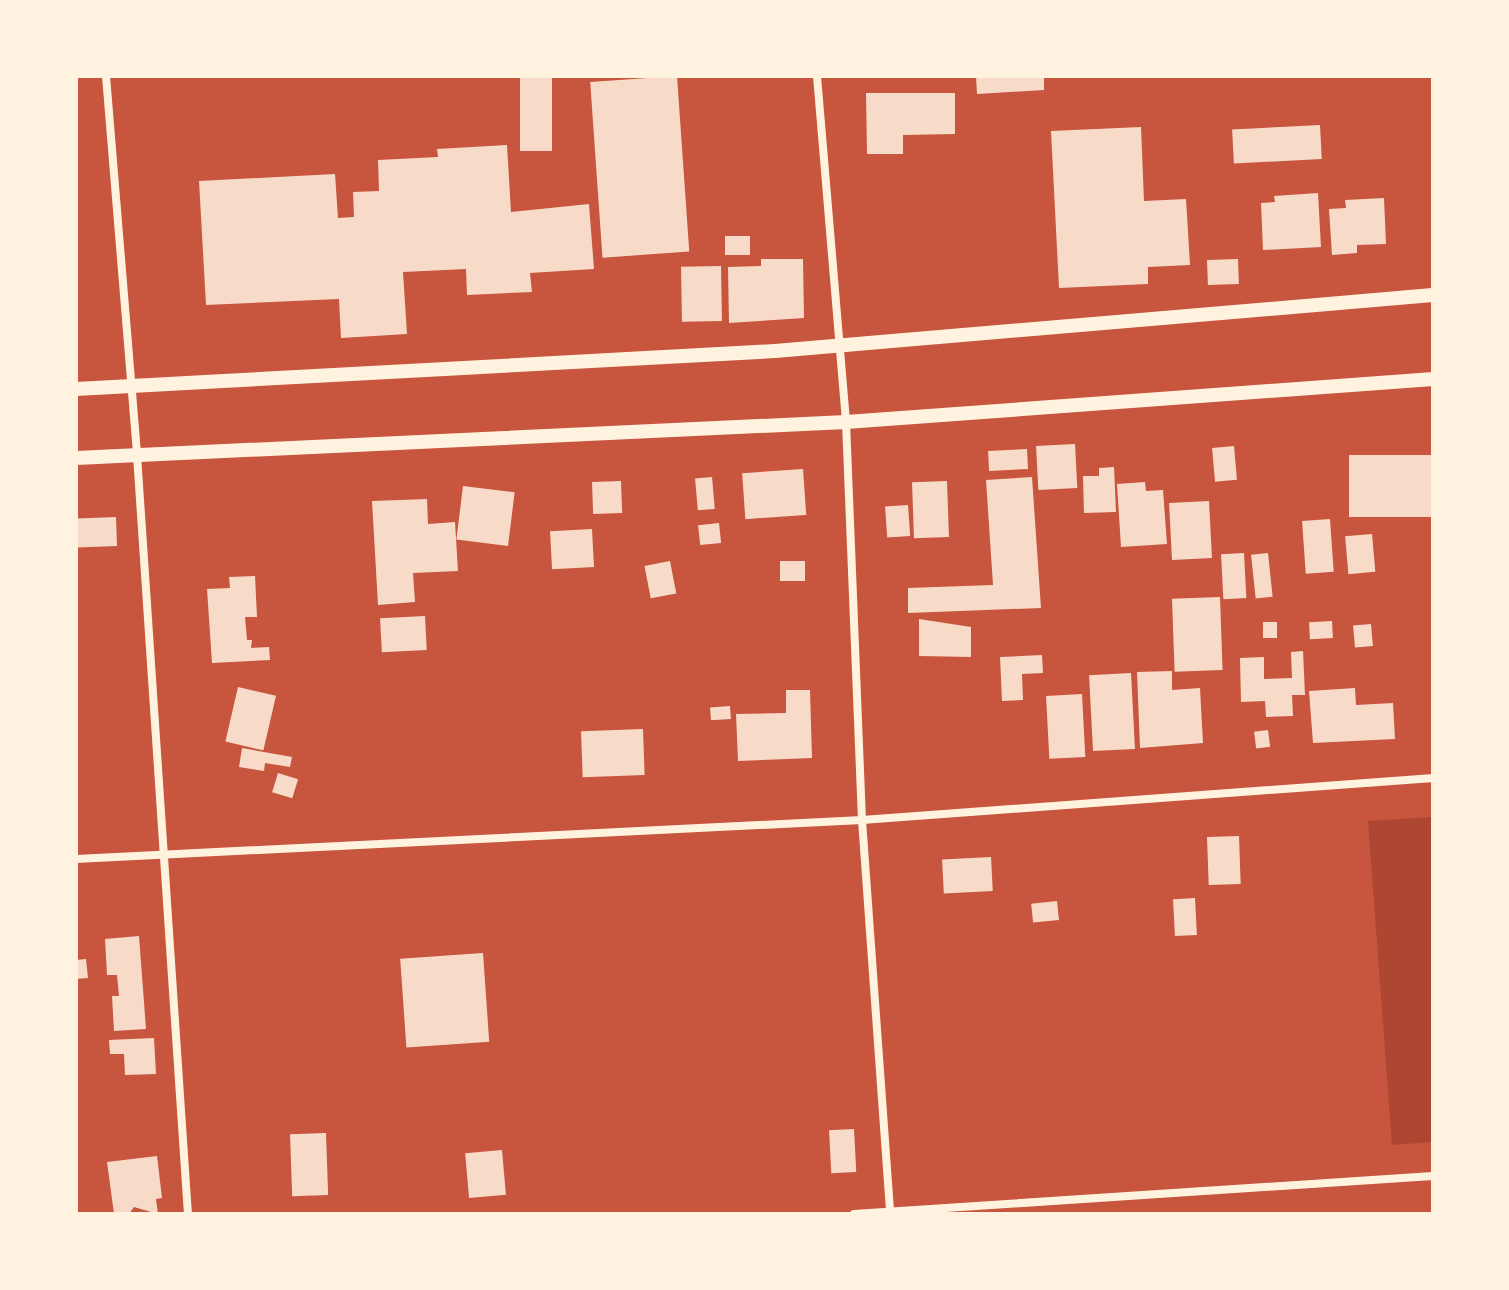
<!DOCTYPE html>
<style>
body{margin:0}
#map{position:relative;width:1509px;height:1290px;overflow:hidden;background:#c8553d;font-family:Jost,sans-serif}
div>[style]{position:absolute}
.green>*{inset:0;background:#ae4732}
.building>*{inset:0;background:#f7dbc8;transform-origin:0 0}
.minor>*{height:8px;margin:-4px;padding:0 4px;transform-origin:4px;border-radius:4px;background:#fff3e0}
.tertiary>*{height:14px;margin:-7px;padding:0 7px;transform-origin:7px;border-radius:7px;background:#fff3e0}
span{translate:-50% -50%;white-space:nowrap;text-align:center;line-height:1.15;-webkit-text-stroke:8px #fff3e0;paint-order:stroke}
.frame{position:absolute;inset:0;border:78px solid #fff3e0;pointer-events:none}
</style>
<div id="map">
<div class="green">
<div style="clip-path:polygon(1433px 817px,1433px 1142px,1392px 1145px,1368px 821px)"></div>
</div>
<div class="building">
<div style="left:520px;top:76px;width:32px;height:75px"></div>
<div style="left:677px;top:76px;width:176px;height:87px;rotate:86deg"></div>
<div style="clip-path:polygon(976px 76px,1044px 76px,1044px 90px,977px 94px)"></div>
<div style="clip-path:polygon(866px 93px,955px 93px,955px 134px,903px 135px,903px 154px,867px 154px)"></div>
<div style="left:1320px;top:125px;width:34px;height:88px;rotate:87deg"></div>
<div style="clip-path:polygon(1141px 127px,1144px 201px,1186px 199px,1190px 265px,1148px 267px,1148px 284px,1059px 288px,1051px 131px)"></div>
<div style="clip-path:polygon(507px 145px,511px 212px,589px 204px,594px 269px,530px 273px,532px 292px,467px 295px,466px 269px,403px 272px,407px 334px,341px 338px,339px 299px,206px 305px,199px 181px,335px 174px,338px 218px,354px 217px,353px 192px,379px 191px,378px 160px,438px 157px,437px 149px)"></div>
<div style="clip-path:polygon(1318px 193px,1321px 247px,1263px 250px,1261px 203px,1275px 202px,1274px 196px)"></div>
<div style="clip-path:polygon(1384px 198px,1386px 244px,1357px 245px,1357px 253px,1332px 255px,1329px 209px,1346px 208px,1345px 200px)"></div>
<div style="left:725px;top:236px;width:25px;height:19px"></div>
<div style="clip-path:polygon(761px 259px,803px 259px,804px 318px,729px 323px,728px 267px,761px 266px)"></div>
<div style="left:1238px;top:259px;width:25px;height:31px;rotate:88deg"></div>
<div style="left:721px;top:266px;width:55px;height:40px;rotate:89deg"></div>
<div style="left:1075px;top:444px;width:44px;height:39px;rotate:87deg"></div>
<div style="left:1234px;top:446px;width:34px;height:22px;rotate:85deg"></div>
<div style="left:1027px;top:449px;width:20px;height:39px;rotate:87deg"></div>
<div style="left:1433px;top:455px;width:62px;height:84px;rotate:90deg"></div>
<div style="clip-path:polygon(1114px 467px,1116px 512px,1084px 513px,1083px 476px,1099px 476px,1099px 468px)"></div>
<div style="left:803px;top:469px;width:46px;height:61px;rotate:86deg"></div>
<div style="left:712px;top:477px;width:32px;height:17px;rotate:85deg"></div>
<div style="clip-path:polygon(1032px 477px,1041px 608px,908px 613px,908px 588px,993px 585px,986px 480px)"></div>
<div style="left:621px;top:481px;width:32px;height:29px;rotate:88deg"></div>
<div style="left:947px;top:481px;width:56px;height:35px;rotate:88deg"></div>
<div style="clip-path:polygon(1145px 482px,1146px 491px,1163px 490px,1167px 544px,1121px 547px,1117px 484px)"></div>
<div style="left:463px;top:486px;width:52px;height:54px;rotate:7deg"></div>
<div style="clip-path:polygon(427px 499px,428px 524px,455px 522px,458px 571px,413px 573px,415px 602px,378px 605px,372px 501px)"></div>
<div style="left:1209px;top:501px;width:57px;height:40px;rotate:87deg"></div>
<div style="left:908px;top:505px;width:31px;height:23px;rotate:86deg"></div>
<div style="left:116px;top:517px;width:29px;height:40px;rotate:88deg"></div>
<div style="left:1330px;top:519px;width:53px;height:28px;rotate:86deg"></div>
<div style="left:719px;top:523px;width:20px;height:21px;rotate:84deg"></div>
<div style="left:592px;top:529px;width:38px;height:42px;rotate:87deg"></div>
<div style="left:1372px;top:534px;width:38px;height:27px;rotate:85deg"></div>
<div style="left:1244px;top:553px;width:45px;height:23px;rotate:87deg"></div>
<div style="left:1268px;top:553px;width:44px;height:17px;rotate:84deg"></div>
<div style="left:670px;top:561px;width:33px;height:26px;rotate:79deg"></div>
<div style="left:780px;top:561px;width:25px;height:20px"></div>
<div style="clip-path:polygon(255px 576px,257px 617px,245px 617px,247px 640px,252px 640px,251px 648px,269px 647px,270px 660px,212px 663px,207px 589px,230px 588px,229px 577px)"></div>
<div style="left:1220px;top:597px;width:73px;height:48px;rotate:88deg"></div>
<div style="left:425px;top:616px;width:34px;height:45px;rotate:87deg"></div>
<div style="clip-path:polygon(919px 619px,971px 627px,971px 657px,919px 656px)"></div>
<div style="left:1332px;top:621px;width:17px;height:23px;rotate:87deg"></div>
<div style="left:1263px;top:622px;width:14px;height:16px"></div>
<div style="left:1371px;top:624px;width:22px;height:18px;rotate:85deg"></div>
<div style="clip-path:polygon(1303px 651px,1305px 695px,1292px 695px,1293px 716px,1266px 717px,1265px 701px,1241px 702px,1240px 658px,1264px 657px,1264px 679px,1292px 678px,1291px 652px)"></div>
<div style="clip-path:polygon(1042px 655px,1043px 673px,1022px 674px,1023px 700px,1002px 701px,1000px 657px)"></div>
<div style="clip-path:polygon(1172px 671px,1172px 690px,1200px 688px,1203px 743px,1140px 748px,1137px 672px)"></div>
<div style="left:1131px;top:673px;width:76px;height:42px;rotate:87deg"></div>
<div style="left:238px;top:687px;width:39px;height:56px;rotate:13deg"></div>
<div style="clip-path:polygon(1355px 688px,1356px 705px,1393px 703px,1395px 739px,1313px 743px,1309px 691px)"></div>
<div style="clip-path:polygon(786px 690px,810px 690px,812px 758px,738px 761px,736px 714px,786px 713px)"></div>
<div style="left:1082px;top:694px;width:63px;height:36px;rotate:87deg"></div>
<div style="left:730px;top:706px;width:13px;height:20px;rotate:86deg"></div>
<div style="left:643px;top:729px;width:46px;height:62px;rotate:88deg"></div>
<div style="left:1268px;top:730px;width:17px;height:14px;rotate:83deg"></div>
<div style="clip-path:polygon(242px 748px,292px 757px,290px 767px,265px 763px,264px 771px,239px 767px)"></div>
<div style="left:278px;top:773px;width:21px;height:20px;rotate:17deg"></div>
<div style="left:1239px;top:836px;width:48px;height:32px;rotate:88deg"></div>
<div style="left:991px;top:857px;width:34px;height:49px;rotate:87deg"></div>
<div style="left:1195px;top:898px;width:37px;height:22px;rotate:87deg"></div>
<div style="left:1057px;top:901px;width:19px;height:26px;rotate:84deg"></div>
<div style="clip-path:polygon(139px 936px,146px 1029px,114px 1031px,112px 996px,119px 996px,117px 975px,107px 975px,105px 939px)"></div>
<div style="left:483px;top:953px;width:89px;height:83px;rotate:86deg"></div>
<div style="clip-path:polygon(86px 959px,88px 978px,76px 979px,76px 960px)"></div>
<div style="clip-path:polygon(154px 1038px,156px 1074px,125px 1075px,124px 1054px,110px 1054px,109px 1040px)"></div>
<div style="left:854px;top:1129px;width:43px;height:25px;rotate:87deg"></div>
<div style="left:326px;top:1133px;width:62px;height:36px;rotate:88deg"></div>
<div style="left:502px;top:1150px;width:45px;height:37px;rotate:85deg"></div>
<div style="clip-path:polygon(157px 1156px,162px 1198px,156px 1199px,158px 1214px,134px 1207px,129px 1214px,114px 1214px,107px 1162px)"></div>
</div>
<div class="minor">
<div style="left:106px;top:76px;width:380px;rotate:85.3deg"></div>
<div style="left:137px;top:455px;width:761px;rotate:86.16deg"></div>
<div style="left:817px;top:76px;width:347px;rotate:85.2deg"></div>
<div style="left:846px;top:422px;width:398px;rotate:87.7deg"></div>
<div style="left:862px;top:820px;width:395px;rotate:85.9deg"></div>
<div style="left:76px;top:859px;width:787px;rotate:-2.84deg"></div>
<div style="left:862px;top:820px;width:573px;rotate:-4.21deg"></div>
<div style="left:854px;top:1214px;width:580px;rotate:-3.75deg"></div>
</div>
<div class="tertiary">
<div style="left:76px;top:389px;width:700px;rotate:-3.11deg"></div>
<div style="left:775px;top:351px;width:660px;rotate:-4.86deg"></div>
<div style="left:76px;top:458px;width:771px;rotate:-2.68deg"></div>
<div style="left:846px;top:422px;width:589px;rotate:-4.19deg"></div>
</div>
<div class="frame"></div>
</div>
